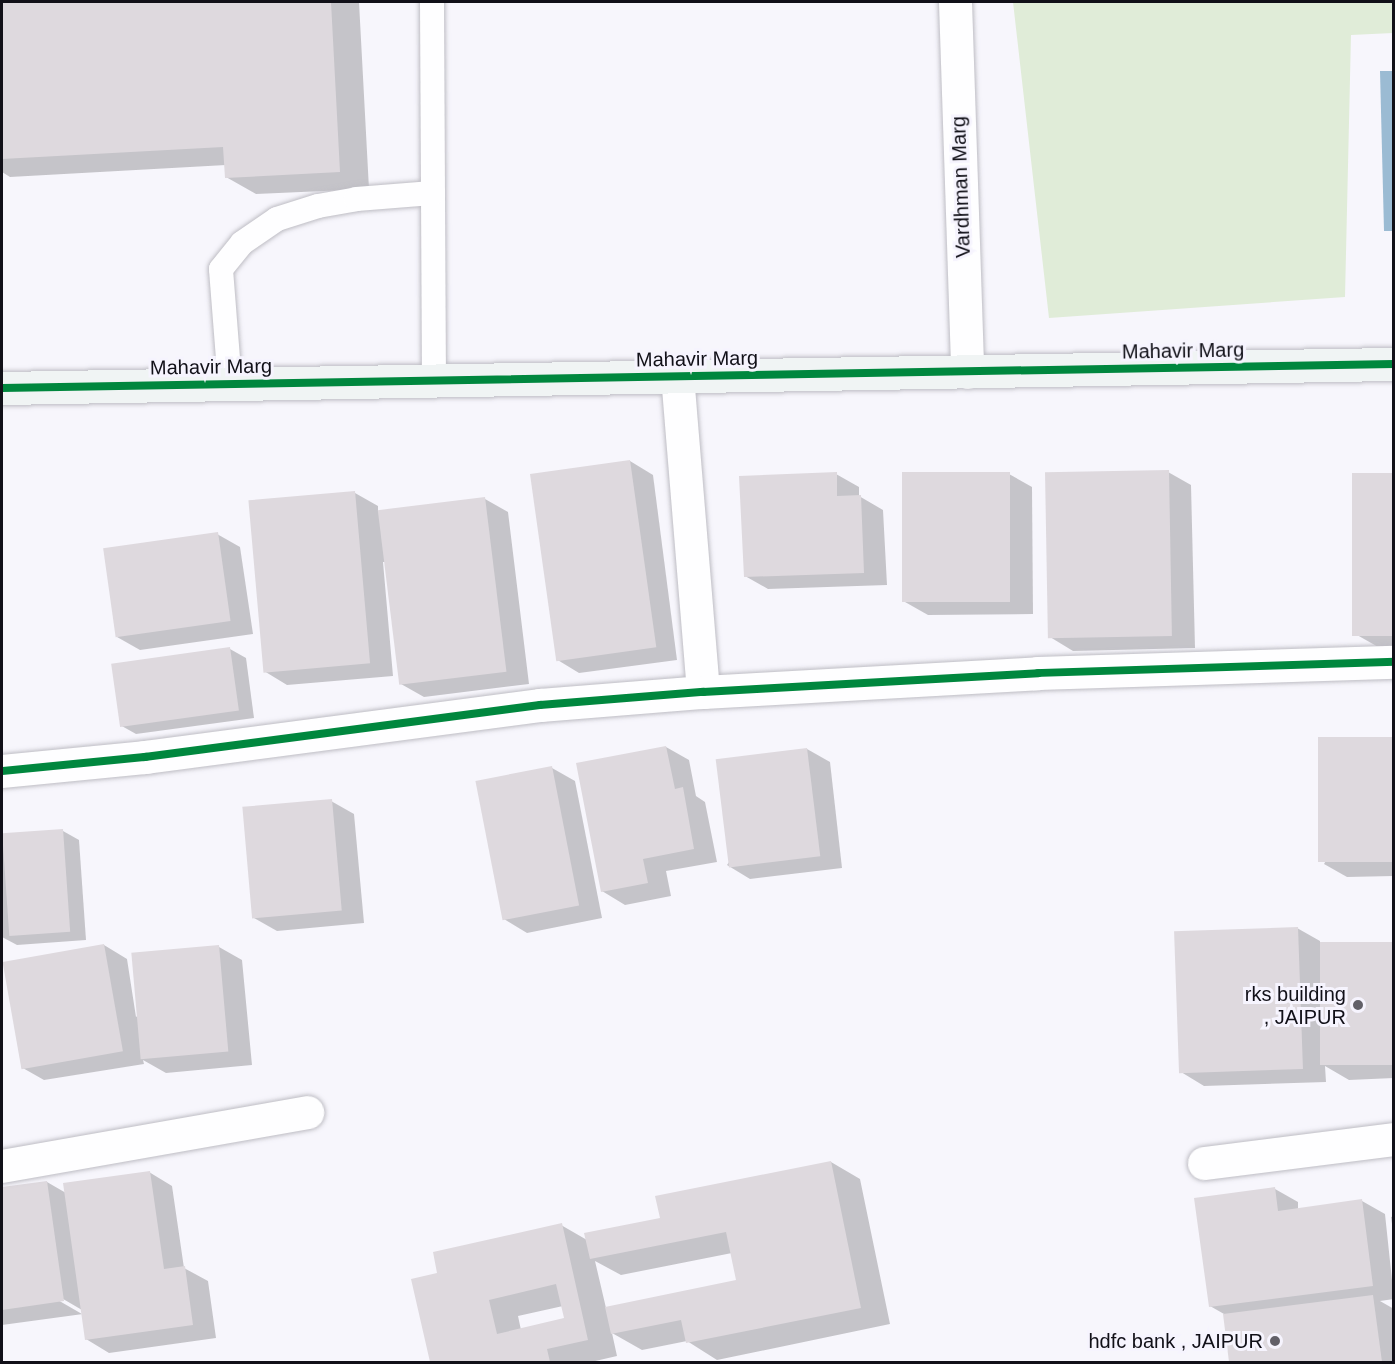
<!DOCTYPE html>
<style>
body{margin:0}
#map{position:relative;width:1395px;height:1364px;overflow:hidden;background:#f7f6fc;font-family:Helvetica,sans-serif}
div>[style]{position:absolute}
.green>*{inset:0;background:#e0ecd8}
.water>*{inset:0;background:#9bbbd3}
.shadow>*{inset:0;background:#0003}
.building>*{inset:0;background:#ded9de;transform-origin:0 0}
.roads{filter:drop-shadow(0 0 2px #bebdc4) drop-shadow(0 0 2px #bebdc4)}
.lane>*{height:24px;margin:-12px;padding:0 12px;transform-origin:12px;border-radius:12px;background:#fefeff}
.street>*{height:33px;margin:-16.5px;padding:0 16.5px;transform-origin:16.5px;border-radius:16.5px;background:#fefeff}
.secondary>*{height:33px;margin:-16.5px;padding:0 16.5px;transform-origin:16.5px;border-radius:16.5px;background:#f0f4f4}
.cycleway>*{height:8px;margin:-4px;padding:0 4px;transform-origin:4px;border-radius:4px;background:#00873e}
.dots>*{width:16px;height:16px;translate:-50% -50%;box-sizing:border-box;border:3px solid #f6f4fe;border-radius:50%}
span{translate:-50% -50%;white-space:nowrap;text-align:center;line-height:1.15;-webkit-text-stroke:6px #f6f4fe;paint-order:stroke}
.street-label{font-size:20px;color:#111018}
.poi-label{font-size:20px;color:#111018}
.right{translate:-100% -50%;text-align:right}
.frame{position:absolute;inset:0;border:3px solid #111018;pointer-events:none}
</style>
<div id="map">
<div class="green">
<div style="clip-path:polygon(1013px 2px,1393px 2px,1393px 33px,1351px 35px,1345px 297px,1049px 318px)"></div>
</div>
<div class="water">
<div style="clip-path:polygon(1380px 71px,1393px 71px,1393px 231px,1384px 231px)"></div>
</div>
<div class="shadow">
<div style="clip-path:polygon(2px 2px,359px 2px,369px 189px,256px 194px,226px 177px,226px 165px,10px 177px,2px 172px)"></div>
<div style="clip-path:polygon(630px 461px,653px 475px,677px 660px,579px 673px,556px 659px)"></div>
<div style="clip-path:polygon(1168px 472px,1191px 485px,1195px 648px,1073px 651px,1050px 637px)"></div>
<div style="clip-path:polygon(836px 474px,859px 487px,859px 496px,883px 510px,887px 585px,768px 589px,745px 576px)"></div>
<div style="clip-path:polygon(1009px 474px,1032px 487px,1033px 614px,928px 615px,905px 602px)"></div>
<div style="clip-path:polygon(1394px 475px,1394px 648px,1380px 648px,1357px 635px)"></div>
<div style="clip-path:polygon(355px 493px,378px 506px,378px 512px,485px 499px,508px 512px,529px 684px,424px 697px,401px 684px,386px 562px,383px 562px,393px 676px,287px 685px,264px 671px)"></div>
<div style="clip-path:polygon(217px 534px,240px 547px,253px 634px,140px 650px,117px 637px)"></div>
<div style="clip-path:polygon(230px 649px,246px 658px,254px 718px,136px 734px,120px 725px)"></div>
<div style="clip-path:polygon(1394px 739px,1394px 876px,1347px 877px,1324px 864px)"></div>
<div style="clip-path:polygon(666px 747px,689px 760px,696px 796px,705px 802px,717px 862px,666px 871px,671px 896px,625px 905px,602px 891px)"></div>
<div style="clip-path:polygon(807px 749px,830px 762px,842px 868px,750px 879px,727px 865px)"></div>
<div style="clip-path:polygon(552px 768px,575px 781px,602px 918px,527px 933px,504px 919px)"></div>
<div style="clip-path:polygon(331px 801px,354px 814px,364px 923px,277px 931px,254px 918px)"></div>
<div style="clip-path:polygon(63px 831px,79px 840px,86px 940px,17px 945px,2px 937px,2px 835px)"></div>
<div style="clip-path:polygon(1297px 928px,1320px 941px,1320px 946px,1394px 944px,1394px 1078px,1349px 1080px,1325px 1066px,1326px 1082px,1204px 1086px,1181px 1072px)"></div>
<div style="clip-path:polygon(104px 945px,127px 959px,136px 1017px,219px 947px,242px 960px,252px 1065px,166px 1073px,143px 1060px,144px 1064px,44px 1080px,21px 1067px)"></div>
<div style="clip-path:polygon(evenodd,831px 1162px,860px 1179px,890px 1324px,717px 1360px,687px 1341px,642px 1350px,612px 1333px,617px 1356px,591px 1362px,432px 1362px,413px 1280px,439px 1274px,561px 1225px,587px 1240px,662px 1219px,831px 1162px,732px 1253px,737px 1282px,606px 1308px,595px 1261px,621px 1275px,732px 1253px,831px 1162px,563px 1306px,566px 1320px,521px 1330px,518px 1316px,563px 1306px)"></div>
<div style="clip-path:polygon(evenodd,149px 1172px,172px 1186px,184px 1268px,208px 1281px,216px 1338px,109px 1353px,86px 1339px,83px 1314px,2px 1325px,2px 1188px,47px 1182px,66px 1193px,149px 1172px,58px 1296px,82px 1310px,82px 1314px,56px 1299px,58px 1296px)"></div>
<div style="clip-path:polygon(1275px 1189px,1298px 1202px,1298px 1209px,1362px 1201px,1385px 1214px,1394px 1299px,1380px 1301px,1394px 1309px,1394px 1362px,1231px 1362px,1224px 1314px,1210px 1306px)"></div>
<div style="clip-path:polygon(1394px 1216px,1394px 1238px,1391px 1217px)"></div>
</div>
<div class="building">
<div style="clip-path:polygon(2px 2px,331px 2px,340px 172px,225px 178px,223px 147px,2px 159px)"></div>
<div style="left:630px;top:460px;width:189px;height:101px;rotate:82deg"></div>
<div style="left:1169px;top:470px;width:166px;height:124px;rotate:89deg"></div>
<div style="clip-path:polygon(837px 472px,837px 496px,861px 495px,864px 573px,744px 577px,739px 476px)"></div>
<div style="left:1010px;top:472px;width:130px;height:108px;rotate:90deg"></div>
<div style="left:1394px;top:473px;width:163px;height:42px;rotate:90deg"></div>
<div style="left:355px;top:491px;width:173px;height:107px;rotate:85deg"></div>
<div style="left:485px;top:497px;width:176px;height:108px;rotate:83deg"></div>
<div style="left:218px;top:532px;width:90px;height:116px;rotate:82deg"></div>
<div style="left:230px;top:647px;width:64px;height:120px;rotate:82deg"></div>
<div style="left:1394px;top:737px;width:125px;height:76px;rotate:90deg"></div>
<div style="clip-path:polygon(666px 746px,675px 789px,683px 787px,694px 849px,643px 859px,648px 883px,601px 892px,576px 763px)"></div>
<div style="left:807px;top:748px;width:109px;height:92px;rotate:83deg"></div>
<div style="left:552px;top:766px;width:142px;height:78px;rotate:79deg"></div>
<div style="left:332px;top:799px;width:112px;height:90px;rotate:85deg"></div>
<div style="left:63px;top:829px;width:103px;height:61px;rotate:86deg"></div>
<div style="left:1298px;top:927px;width:142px;height:124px;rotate:88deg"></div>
<div style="left:1394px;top:942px;width:123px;height:74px;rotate:90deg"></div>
<div style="left:104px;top:944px;width:109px;height:103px;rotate:80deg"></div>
<div style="left:219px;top:945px;width:107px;height:88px;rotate:85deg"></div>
<div style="clip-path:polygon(831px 1161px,861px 1308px,686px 1343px,681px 1320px,611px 1334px,605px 1307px,736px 1280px,726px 1232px,590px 1259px,584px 1233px,660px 1218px,655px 1196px)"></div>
<div style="clip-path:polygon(150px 1171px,164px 1269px,185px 1266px,193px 1325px,85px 1340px,63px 1183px)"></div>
<div style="clip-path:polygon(47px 1181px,64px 1301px,2px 1310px,2px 1187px)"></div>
<div style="clip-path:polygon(1275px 1187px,1278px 1211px,1362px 1199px,1373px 1286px,1209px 1307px,1194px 1198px)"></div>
<div style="clip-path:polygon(evenodd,562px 1223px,588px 1340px,547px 1349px,550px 1362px,430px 1362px,411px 1279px,437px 1273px,433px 1252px,562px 1223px,556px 1284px,564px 1318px,497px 1334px,489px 1300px,556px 1284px)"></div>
<div style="clip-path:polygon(1373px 1295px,1382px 1362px,1229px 1362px,1223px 1314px)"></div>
</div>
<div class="roads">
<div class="lane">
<div style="left:432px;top:2px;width:377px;rotate:89.7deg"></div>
<div style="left:230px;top:384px;width:115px;rotate:-94.5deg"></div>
<div style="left:221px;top:269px;width:33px;rotate:-51deg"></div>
<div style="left:242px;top:243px;width:42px;rotate:-34.4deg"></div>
<div style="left:277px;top:219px;width:43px;rotate:-17.6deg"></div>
<div style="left:318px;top:206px;width:39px;rotate:-10deg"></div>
<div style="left:356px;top:199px;width:77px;rotate:-4.5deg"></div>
</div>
<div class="street">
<div style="left:955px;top:2px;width:370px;rotate:88.1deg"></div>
<div style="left:677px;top:375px;width:318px;rotate:85.3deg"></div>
<div style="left:2px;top:771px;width:144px;rotate:-5.6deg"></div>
<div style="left:145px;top:757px;width:398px;rotate:-7.5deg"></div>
<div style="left:540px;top:705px;width:164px;rotate:-4.6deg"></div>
<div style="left:703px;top:692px;width:336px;rotate:-3.2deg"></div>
<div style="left:1038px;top:673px;width:356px;rotate:-1.8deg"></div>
<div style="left:1204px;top:1163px;width:192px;rotate:-7.2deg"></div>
<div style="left:2px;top:1166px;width:310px;rotate:-10deg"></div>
</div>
<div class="secondary">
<div style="left:2px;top:388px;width:1392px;rotate:-0.99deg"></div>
</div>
</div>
<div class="cycleway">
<div style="left:2px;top:388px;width:1392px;rotate:-0.99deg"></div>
<div style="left:2px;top:771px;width:144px;rotate:-5.6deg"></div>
<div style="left:145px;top:757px;width:398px;rotate:-7.5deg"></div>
<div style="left:540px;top:705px;width:164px;rotate:-4.6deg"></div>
<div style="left:703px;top:692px;width:336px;rotate:-3.2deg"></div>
<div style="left:1038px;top:673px;width:356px;rotate:-1.8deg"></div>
</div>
<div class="dots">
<div style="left:1358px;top:1005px;background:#626068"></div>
<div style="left:1275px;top:1341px;background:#626068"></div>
</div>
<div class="street-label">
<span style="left:961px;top:187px;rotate:-92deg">Vardhman Marg</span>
<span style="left:1183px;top:351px;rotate:-1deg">Mahavir Marg</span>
<span style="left:697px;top:359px;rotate:-1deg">Mahavir Marg</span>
<span style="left:211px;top:367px;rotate:-1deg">Mahavir Marg</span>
</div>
<div class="poi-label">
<span class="right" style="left:1346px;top:1006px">rks building<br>, JAIPUR</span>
<span class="right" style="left:1263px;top:1341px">hdfc bank , JAIPUR</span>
</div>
<div class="frame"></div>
</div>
